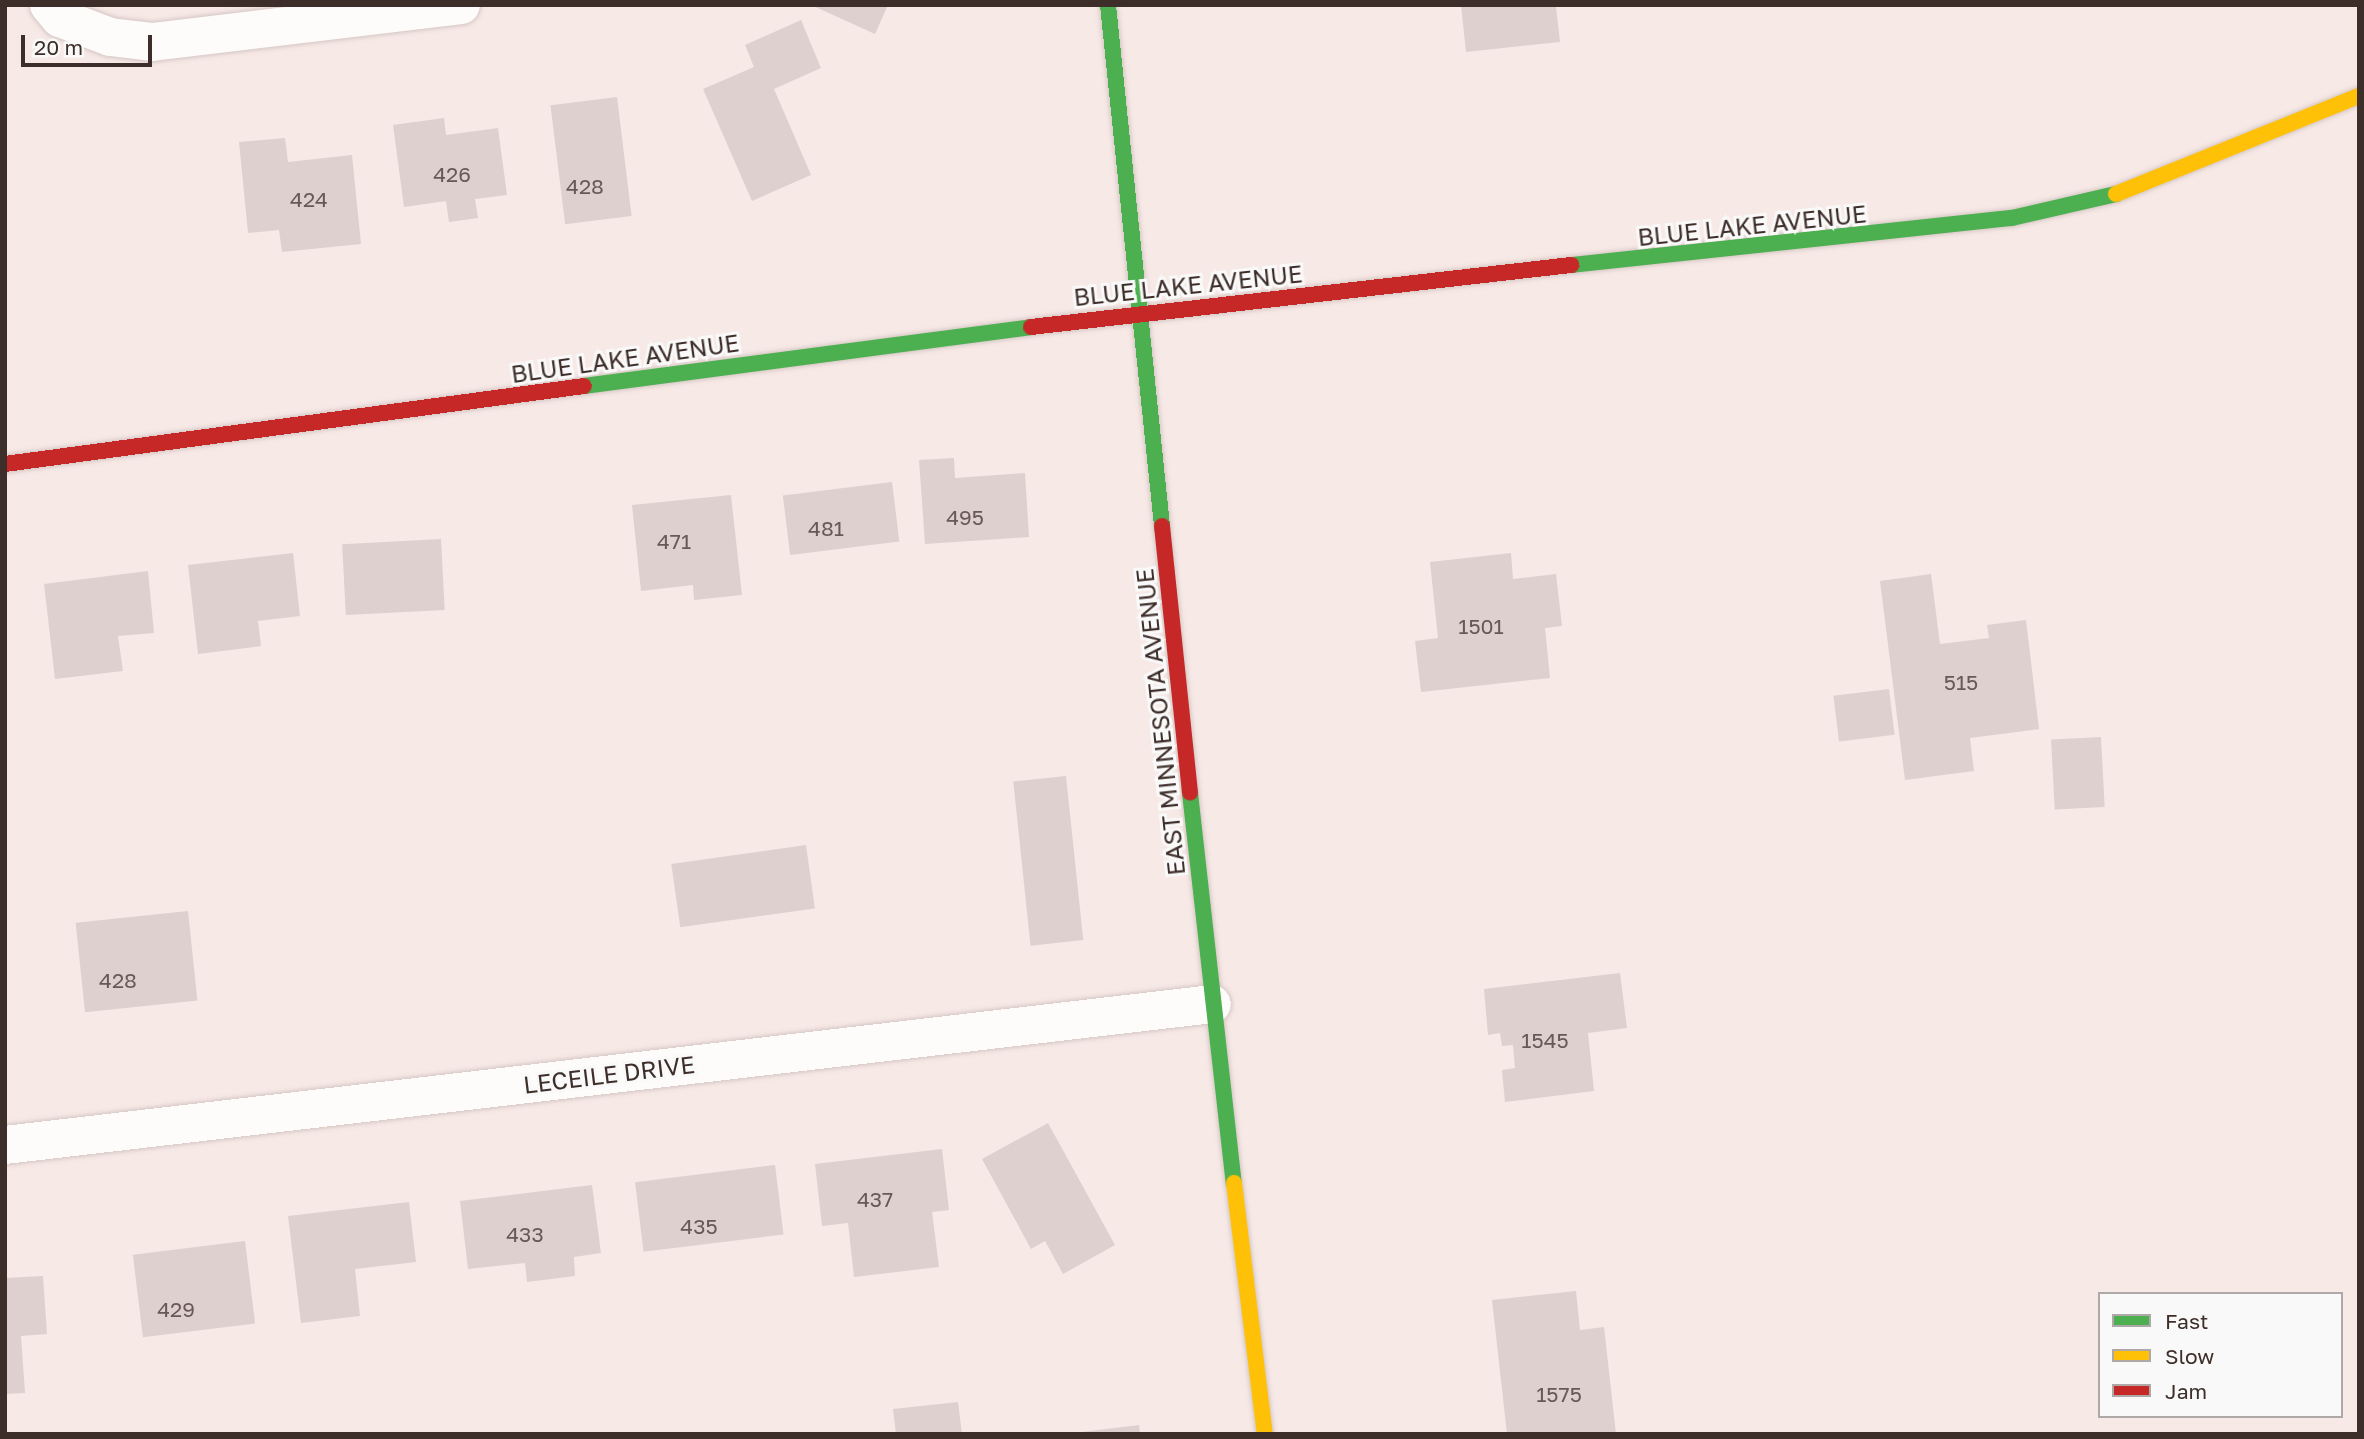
<!DOCTYPE html>
<style>
body{margin:0}
#map{position:relative;width:2364px;height:1439px;overflow:hidden;background:#f7e9e6;font-family:"Golos Text",sans-serif}
div>[style]{position:absolute}
.building>*{inset:0;background:#ded0ce;transform-origin:0 0}
.roads{filter:drop-shadow(0 0 2px #d5c7c4) drop-shadow(0 0 2px #d5c7c4)}
.street>*{height:38px;margin:-19px;padding:0 19px;transform-origin:19px;border-radius:19px;background:#fefcfb}
.fast>*{height:16px;margin:-8px;padding:0 8px;transform-origin:8px;border-radius:8px;background:#4caf50}
.slow>*{height:16px;margin:-8px;padding:0 8px;transform-origin:8px;border-radius:8px;background:#ffc107}
.jam>*{height:16px;margin:-8px;padding:0 8px;transform-origin:8px;border-radius:8px;background:#c62828}
span{translate:-50% -50%;white-space:nowrap;text-align:center;line-height:1.15;-webkit-text-stroke:6px #f9f9f9;paint-order:stroke}
.number-label{font-size:21px;color:#685956}
.number-label span{-webkit-text-stroke-width:0}
.street-label{font-size:24px;color:#3e2e2a}
.frame{position:absolute;inset:0;border:7px solid #3e2e2a;pointer-events:none}
.legend{position:absolute;left:2098px;top:1292px;width:245px;height:126px;box-sizing:border-box;background:#f9f9f9;border:2px solid #aea8a6;margin:0;padding:9px 12px;list-style:none;font-size:21px;color:#3e2e2a}
.legend li{display:flex;align-items:center;gap:14px;height:35px}
.legend b{width:35px;border:2px solid #aea8a6}
.scale{position:absolute;left:21px;top:35px;width:131px;height:32px;box-sizing:border-box;border:4px solid #3e2e2a;border-top:0;padding-left:9px;font-size:21px;line-height:24px;white-space:nowrap;color:#3e2e2a;-webkit-text-stroke:5px #f9f9f9;paint-order:stroke}
</style>
<div id="map">
<div class="building">
<div style="clip-path:polygon(811px 5px,888px 5px,875px 34px)"></div>
<div style="clip-path:polygon(1461px 5px,1556px 7px,1560px 42px,1466px 52px)"></div>
<div style="clip-path:polygon(801px 20px,821px 68px,774px 89px,811px 175px,752px 201px,703px 89px,754px 67px,745px 45px)"></div>
<div style="left:617px;top:97px;width:120px;height:67px;rotate:83deg"></div>
<div style="clip-path:polygon(444px 118px,446px 135px,498px 128px,507px 195px,475px 199px,478px 218px,449px 222px,446px 201px,404px 207px,393px 125px)"></div>
<div style="clip-path:polygon(285px 138px,288px 162px,352px 155px,361px 244px,282px 252px,279px 230px,248px 233px,239px 142px)"></div>
<div style="clip-path:polygon(954px 458px,955px 478px,1025px 473px,1029px 537px,925px 544px,919px 460px)"></div>
<div style="left:892px;top:482px;width:60px;height:110px;rotate:83deg"></div>
<div style="clip-path:polygon(731px 495px,742px 595px,694px 600px,693px 585px,641px 591px,632px 505px)"></div>
<div style="left:441px;top:539px;width:71px;height:99px;rotate:87deg"></div>
<div style="clip-path:polygon(293px 553px,300px 616px,258px 621px,261px 646px,198px 654px,188px 565px)"></div>
<div style="clip-path:polygon(1511px 553px,1513px 579px,1556px 574px,1562px 626px,1545px 628px,1550px 678px,1421px 692px,1415px 641px,1438px 638px,1430px 562px)"></div>
<div style="clip-path:polygon(148px 571px,154px 633px,118px 636px,123px 671px,55px 679px,44px 584px)"></div>
<div style="clip-path:polygon(1931px 574px,1940px 644px,1989px 638px,1987px 625px,2026px 620px,2039px 729px,1970px 738px,1974px 771px,1905px 780px,1880px 581px)"></div>
<div style="left:1889px;top:689px;width:46px;height:56px;rotate:83deg"></div>
<div style="left:2101px;top:737px;width:70px;height:50px;rotate:87deg"></div>
<div style="left:1066px;top:776px;width:165px;height:53px;rotate:84deg"></div>
<div style="left:806px;top:845px;width:64px;height:136px;rotate:82deg"></div>
<div style="left:188px;top:911px;width:90px;height:113px;rotate:84deg"></div>
<div style="clip-path:polygon(1620px 973px,1627px 1028px,1588px 1033px,1594px 1091px,1505px 1102px,1502px 1070px,1515px 1068px,1513px 1045px,1502px 1046px,1500px 1033px,1488px 1035px,1484px 989px)"></div>
<div style="clip-path:polygon(1048px 1123px,1115px 1245px,1063px 1274px,1045px 1241px,1031px 1249px,982px 1159px)"></div>
<div style="clip-path:polygon(942px 1149px,949px 1210px,932px 1212px,939px 1267px,854px 1277px,848px 1223px,822px 1226px,815px 1164px)"></div>
<div style="left:775px;top:1165px;width:70px;height:141px;rotate:83deg"></div>
<div style="clip-path:polygon(592px 1185px,601px 1253px,574px 1257px,575px 1276px,527px 1282px,525px 1263px,468px 1269px,460px 1201px)"></div>
<div style="clip-path:polygon(409px 1202px,416px 1262px,355px 1269px,360px 1316px,301px 1323px,288px 1216px)"></div>
<div style="left:245px;top:1241px;width:83px;height:113px;rotate:83deg"></div>
<div style="clip-path:polygon(43px 1276px,47px 1334px,21px 1336px,25px 1393px,5px 1394px,5px 1278px)"></div>
<div style="clip-path:polygon(1576px 1291px,1580px 1330px,1604px 1327px,1616px 1434px,1507px 1434px,1492px 1300px)"></div>
<div style="clip-path:polygon(958px 1402px,962px 1434px,896px 1434px,893px 1409px)"></div>
<div style="clip-path:polygon(1139px 1425px,1140px 1434px,1082px 1434px,1082px 1432px)"></div>
</div>
<div class="roads">
<div class="street">
<div style="left:49px;top:5px;width:17px;rotate:50deg"></div>
<div style="left:60px;top:18px;width:53px;rotate:20.8deg"></div>
<div style="left:110px;top:37px;width:42px;rotate:6.8deg"></div>
<div style="left:152px;top:42px;width:311px;rotate:-6.8deg"></div>
<div style="left:5px;top:1145px;width:1215px;rotate:-6.66deg"></div>
</div>
<div class="fast">
<div style="left:1108px;top:5px;width:524px;rotate:84.08deg"></div>
<div style="left:1571px;top:265px;width:443px;rotate:-6.1deg"></div>
<div style="left:2012px;top:218px;width:107px;rotate:-13deg"></div>
<div style="left:584px;top:386px;width:451px;rotate:-7.5deg"></div>
<div style="left:1190px;top:793px;width:392px;rotate:83.6deg"></div>
</div>
<div class="slow">
<div style="left:2116px;top:194px;width:262px;rotate:-22deg"></div>
<div style="left:1234px;top:1183px;width:253px;rotate:83deg"></div>
</div>
<div class="jam">
<div style="left:1031px;top:327px;width:544px;rotate:-6.55deg"></div>
<div style="left:5px;top:464px;width:584px;rotate:-7.67deg"></div>
<div style="left:1162px;top:526px;width:268px;rotate:84deg"></div>
</div>
</div>
<div class="number-label">
<span style="left:452px;top:174px">426</span>
<span style="left:585px;top:186px">428</span>
<span style="left:309px;top:199px">424</span>
<span style="left:965px;top:517px">495</span>
<span style="left:826px;top:528px">481</span>
<span style="left:674px;top:541px">471</span>
<span style="left:1481px;top:626px">1501</span>
<span style="left:1961px;top:682px">515</span>
<span style="left:118px;top:980px">428</span>
<span style="left:1545px;top:1040px">1545</span>
<span style="left:875px;top:1199px">437</span>
<span style="left:699px;top:1226px">435</span>
<span style="left:525px;top:1234px">433</span>
<span style="left:176px;top:1309px">429</span>
<span style="left:1559px;top:1394px">1575</span>
</div>
<div class="street-label">
<span style="left:1752px;top:225px;rotate:-6deg">BLUE LAKE AVENUE</span>
<span style="left:1188px;top:285px;rotate:-6deg">BLUE LAKE AVENUE</span>
<span style="left:625px;top:358px;rotate:-8deg">BLUE LAKE AVENUE</span>
<span style="left:1160px;top:722px;rotate:-96deg">EAST MINNESOTA AVENUE</span>
<span style="left:609px;top:1074px;rotate:-7deg">LECEILE DRIVE</span>
</div>
<div class="frame"></div>
<ul class="legend">
<li><b style="height:9px;background:#4caf50"></b>Fast</li>
<li><b style="height:9px;background:#ffc107"></b>Slow</li>
<li><b style="height:9px;background:#c62828"></b>Jam</li>
</ul>
<div class="scale">20 m</div>
</div>
